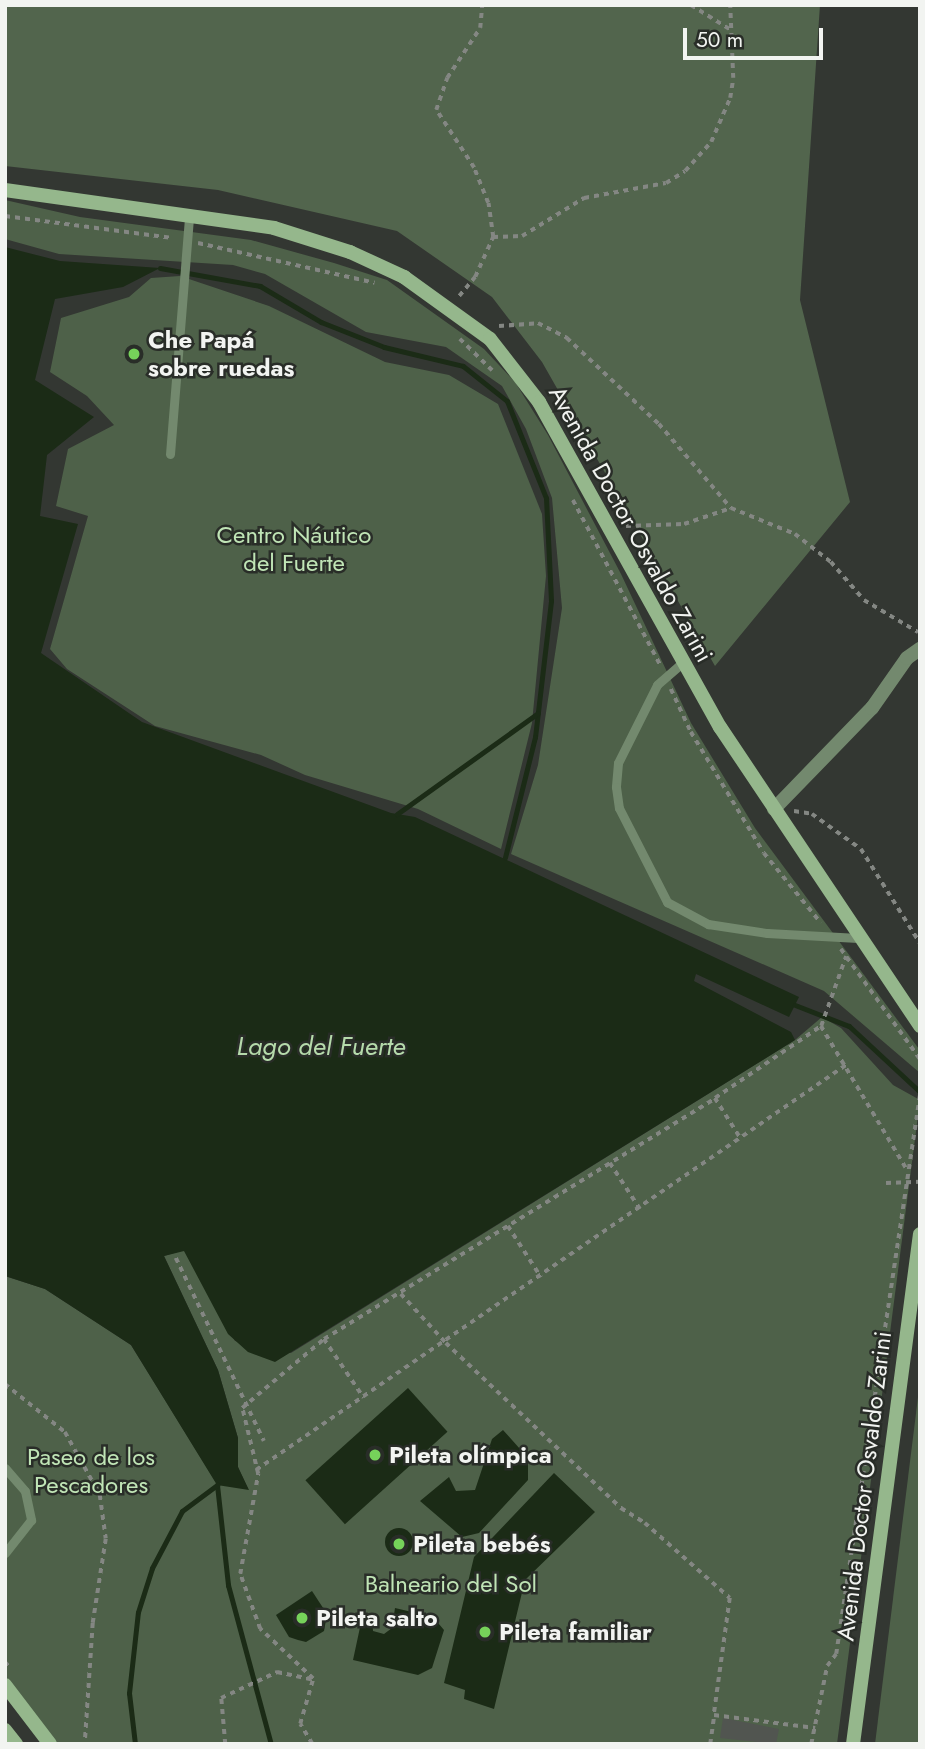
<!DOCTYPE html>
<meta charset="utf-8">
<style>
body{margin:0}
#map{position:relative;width:925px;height:1749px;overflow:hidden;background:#333732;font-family:Jost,sans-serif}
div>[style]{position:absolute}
.green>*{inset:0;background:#4e6149}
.forest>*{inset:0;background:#52654d}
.water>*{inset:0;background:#1b2b16;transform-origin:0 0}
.round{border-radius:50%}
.stream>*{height:5px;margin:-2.5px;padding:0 2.5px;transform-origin:2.5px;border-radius:2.5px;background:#1b2b16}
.building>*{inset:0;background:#515550}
.path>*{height:3.5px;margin-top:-1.75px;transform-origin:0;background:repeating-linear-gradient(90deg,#848783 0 5px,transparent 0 10px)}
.lane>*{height:9px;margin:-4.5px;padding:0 4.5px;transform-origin:4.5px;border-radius:4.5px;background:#73896e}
.street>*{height:14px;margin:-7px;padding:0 7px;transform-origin:7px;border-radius:7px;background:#73896e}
.secondary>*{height:14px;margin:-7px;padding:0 7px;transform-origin:7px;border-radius:7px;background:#95b78c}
.dots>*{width:19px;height:19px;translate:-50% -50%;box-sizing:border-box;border:4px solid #292d28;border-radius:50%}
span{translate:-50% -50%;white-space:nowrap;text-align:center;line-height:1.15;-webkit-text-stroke:5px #292d28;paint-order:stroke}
.poi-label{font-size:24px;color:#f2f4f1;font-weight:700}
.left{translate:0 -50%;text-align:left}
.street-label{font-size:24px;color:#f2f4f1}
.park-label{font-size:24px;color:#c0e5b6}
.water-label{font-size:26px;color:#b5daab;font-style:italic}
.frame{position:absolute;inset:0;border:7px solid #f2f4f1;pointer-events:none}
.scale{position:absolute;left:683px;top:28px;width:140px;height:32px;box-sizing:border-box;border:4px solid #f2f4f1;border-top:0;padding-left:9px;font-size:21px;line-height:24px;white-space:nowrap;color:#f2f4f1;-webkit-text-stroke:5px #292d28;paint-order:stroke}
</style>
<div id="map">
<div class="green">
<div style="clip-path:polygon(5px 200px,80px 217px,251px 240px,334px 263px,387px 280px,484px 349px,515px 382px,548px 435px,621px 574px,691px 723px,755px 828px,919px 1049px,920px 1073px,824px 991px,511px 854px,538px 765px,562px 608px,552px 498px,526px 429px,502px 386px,446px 347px,366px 332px,265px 274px,233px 265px,59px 254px,5px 239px)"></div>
<div style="clip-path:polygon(180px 276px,269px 306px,385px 362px,449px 375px,498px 404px,542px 514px,546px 576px,532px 723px,501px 849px,418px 809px,305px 775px,261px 755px,155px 726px,67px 669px,50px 649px,88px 516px,56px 506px,68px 449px,114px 425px,87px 396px,50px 372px,61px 318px,129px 297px,151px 278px)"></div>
<div style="clip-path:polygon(822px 1017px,841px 1028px,893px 1085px,920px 1100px,837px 1744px,57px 1744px,5px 1675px,5px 1276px,45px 1289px,131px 1345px,217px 1484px,248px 1489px,238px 1467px,238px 1438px,218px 1370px,164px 1256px,184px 1250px,235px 1341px,291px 1353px,795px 1040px)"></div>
<div style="clip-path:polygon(920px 1381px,920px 1744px,875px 1744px)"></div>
</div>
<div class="forest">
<div style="clip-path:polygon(5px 5px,820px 5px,800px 300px,850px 502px,715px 666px,542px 362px,492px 297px,397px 231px,218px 190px,5px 166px)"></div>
</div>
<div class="water">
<div style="clip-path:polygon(5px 247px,60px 261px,160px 268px,123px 287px,55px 299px,35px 380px,94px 417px,47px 455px,40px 516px,78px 524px,41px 653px,142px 722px,391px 813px,415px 817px,799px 997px,789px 1017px,696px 974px,694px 981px,791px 1032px,795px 1040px,275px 1362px,248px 1352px,228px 1334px,184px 1251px,164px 1256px,218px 1370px,238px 1438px,238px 1467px,249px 1490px,217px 1485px,131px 1345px,45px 1289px,5px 1276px)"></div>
<div style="left:408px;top:1388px;width:59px;height:138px;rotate:48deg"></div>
<div style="clip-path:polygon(503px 1430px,528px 1458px,528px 1480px,479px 1533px,462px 1537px,420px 1501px,449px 1477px,456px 1491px,475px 1490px,492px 1439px)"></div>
<div style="clip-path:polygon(554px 1473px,595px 1512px,525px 1580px,494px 1709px,464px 1699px,465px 1690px,444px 1683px,474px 1557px)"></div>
<div class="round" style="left:385px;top:1528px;width:28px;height:28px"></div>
<div style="clip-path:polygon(312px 1591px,327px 1614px,324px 1631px,306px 1642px,298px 1640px,289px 1637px,276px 1615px)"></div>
<div style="clip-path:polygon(395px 1608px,433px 1617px,444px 1630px,432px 1668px,418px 1675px,353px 1660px,362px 1618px,372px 1620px,373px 1631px,384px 1634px,392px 1628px)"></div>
</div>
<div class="stream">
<div style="left:160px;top:268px;width:102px;rotate:10.2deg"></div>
<div style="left:260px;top:286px;width:71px;rotate:30.5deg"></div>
<div style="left:321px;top:322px;width:68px;rotate:21.6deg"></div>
<div style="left:384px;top:347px;width:81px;rotate:13.5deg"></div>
<div style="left:463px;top:366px;width:56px;rotate:38.5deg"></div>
<div style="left:507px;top:401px;width:105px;rotate:68.1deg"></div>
<div style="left:546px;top:498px;width:103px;rotate:87.2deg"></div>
<div style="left:551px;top:601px;width:137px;rotate:96.7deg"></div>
<div style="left:535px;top:737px;width:124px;rotate:104deg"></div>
<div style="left:397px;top:814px;width:173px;rotate:-35.6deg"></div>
<div style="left:795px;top:1005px;width:58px;rotate:21.3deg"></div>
<div style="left:849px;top:1026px;width:97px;rotate:42.9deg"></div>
<div style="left:217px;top:1485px;width:101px;rotate:83.7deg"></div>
<div style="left:228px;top:1585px;width:165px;rotate:74.9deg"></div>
<div style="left:135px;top:1744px;width:51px;rotate:-96.7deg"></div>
<div style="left:129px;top:1693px;width:81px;rotate:-83.7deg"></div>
<div style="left:138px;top:1612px;width:46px;rotate:-72.3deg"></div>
<div style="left:152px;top:1568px;width:64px;rotate:-62.2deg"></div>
<div style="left:182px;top:1511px;width:44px;rotate:-36.6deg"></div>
</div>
<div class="building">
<div style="clip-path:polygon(723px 1718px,779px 1729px,776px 1744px,720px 1738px)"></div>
</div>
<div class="path">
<div style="left:691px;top:5px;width:47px;rotate:32deg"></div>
<div style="left:5px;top:216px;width:169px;rotate:7.5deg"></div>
<div style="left:493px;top:237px;width:29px;rotate:-2deg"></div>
<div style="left:522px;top:236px;width:73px;rotate:-31.5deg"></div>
<div style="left:584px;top:198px;width:83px;rotate:-10.4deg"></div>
<div style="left:666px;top:183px;width:22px;rotate:-32deg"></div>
<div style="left:685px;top:171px;width:39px;rotate:-48deg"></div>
<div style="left:711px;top:142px;width:48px;rotate:-66.6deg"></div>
<div style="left:730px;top:98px;width:20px;rotate:-81deg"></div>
<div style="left:733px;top:78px;width:73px;rotate:-92.4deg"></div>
<div style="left:198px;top:243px;width:181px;rotate:12.7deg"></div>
<div style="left:459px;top:296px;width:25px;rotate:-50deg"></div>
<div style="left:475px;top:277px;width:44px;rotate:-65.8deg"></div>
<div style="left:493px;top:237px;width:34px;rotate:-98deg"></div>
<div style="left:488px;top:203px;width:38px;rotate:-112deg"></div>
<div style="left:474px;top:168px;width:69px;rotate:-123.2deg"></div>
<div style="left:436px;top:110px;width:34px;rotate:-71deg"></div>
<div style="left:447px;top:78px;width:60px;rotate:-56.6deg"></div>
<div style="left:480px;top:28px;width:23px;rotate:-85deg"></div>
<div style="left:499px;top:326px;width:39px;rotate:-4deg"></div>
<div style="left:538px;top:323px;width:33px;rotate:27deg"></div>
<div style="left:567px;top:338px;width:126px;rotate:43.1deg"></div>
<div style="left:659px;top:424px;width:111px;rotate:49.4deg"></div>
<div style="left:460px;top:339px;width:45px;rotate:44.1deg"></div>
<div style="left:573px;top:500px;width:188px;rotate:62.1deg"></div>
<div style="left:626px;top:526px;width:58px;rotate:-2deg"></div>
<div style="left:684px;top:524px;width:50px;rotate:-18.8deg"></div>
<div style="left:731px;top:508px;width:69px;rotate:22.1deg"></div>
<div style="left:795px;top:534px;width:46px;rotate:37.9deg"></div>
<div style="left:831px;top:562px;width:50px;rotate:49deg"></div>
<div style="left:864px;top:600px;width:63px;rotate:30.7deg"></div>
<div style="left:671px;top:689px;width:47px;rotate:65.1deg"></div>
<div style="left:691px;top:732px;width:141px;rotate:58.9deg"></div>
<div style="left:764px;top:853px;width:90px;rotate:50.8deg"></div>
<div style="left:794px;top:811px;width:18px;rotate:9deg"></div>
<div style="left:812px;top:814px;width:60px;rotate:35.5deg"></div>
<div style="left:861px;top:849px;width:111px;rotate:57.9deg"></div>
<div style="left:841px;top:949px;width:135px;rotate:54.3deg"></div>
<div style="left:821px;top:1026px;width:165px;rotate:59.1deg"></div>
<div style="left:715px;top:1098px;width:49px;rotate:57.6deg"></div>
<div style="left:610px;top:1163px;width:55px;rotate:56.9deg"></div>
<div style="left:886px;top:1183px;width:34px;rotate:-2deg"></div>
<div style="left:508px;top:1226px;width:61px;rotate:57.1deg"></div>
<div style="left:176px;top:1258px;width:203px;rotate:64.3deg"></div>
<div style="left:401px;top:1294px;width:67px;rotate:47.4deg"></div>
<div style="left:446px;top:1343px;width:241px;rotate:43.3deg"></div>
<div style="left:621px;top:1508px;width:28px;rotate:32deg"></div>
<div style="left:645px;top:1523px;width:113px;rotate:41.4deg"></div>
<div style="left:730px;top:1598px;width:118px;rotate:97.8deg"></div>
<div style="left:324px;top:1339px;width:71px;rotate:55.9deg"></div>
<div style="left:5px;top:1384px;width:77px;rotate:38.7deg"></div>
<div style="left:65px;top:1432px;width:72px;rotate:60.9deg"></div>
<div style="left:100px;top:1495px;width:44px;rotate:82.2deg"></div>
<div style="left:106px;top:1539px;width:85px;rotate:98.8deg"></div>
<div style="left:93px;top:1623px;width:121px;rotate:93.8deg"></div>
<div style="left:256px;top:1470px;width:716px;rotate:-34.47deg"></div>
<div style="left:5px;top:1662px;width:9px;rotate:49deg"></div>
<div style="left:225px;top:1744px;width:46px;rotate:-95deg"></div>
<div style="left:221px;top:1698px;width:62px;rotate:-24.9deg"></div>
<div style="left:277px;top:1672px;width:35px;rotate:12deg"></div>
<div style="left:312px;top:1744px;width:23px;rotate:-121deg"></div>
<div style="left:300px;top:1724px;width:47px;rotate:-73.9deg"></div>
<div style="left:313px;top:1679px;width:73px;rotate:-136.7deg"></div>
<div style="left:260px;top:1629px;width:59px;rotate:-110deg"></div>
<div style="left:240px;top:1574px;width:102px;rotate:-79.8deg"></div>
<div style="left:258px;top:1474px;width:68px;rotate:-103.6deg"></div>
<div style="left:242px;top:1408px;width:107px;rotate:-40.1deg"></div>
<div style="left:324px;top:1339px;width:459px;rotate:-31.6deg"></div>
<div style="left:715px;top:1098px;width:128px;rotate:-34.2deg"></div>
<div style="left:821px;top:1026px;width:74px;rotate:-70.3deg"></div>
<div style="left:710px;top:1744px;width:29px;rotate:-82deg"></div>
<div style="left:714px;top:1715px;width:102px;rotate:7.3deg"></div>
<div style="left:811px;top:1744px;width:80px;rotate:-78.4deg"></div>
<div style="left:827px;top:1666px;width:15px;rotate:-53deg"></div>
<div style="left:836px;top:1654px;width:567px;rotate:-81.48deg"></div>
</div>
<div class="lane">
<div style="left:170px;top:454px;width:237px;rotate:-85.4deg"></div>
<div style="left:682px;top:663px;width:33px;rotate:139deg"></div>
<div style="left:657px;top:685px;width:87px;rotate:116.6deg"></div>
<div style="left:618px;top:763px;width:24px;rotate:95deg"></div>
<div style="left:616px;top:787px;width:21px;rotate:82deg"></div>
<div style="left:619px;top:808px;width:106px;rotate:62.9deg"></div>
<div style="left:667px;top:902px;width:47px;rotate:28.2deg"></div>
<div style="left:708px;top:924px;width:60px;rotate:8.7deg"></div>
<div style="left:767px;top:933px;width:91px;rotate:3.1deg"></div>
<div style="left:5px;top:1468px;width:30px;rotate:49deg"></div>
<div style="left:25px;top:1491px;width:30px;rotate:78deg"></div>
<div style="left:31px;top:1520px;width:42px;rotate:128.2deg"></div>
</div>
<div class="street">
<div style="left:774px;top:809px;width:141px;rotate:-45.9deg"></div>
<div style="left:872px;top:708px;width:61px;rotate:-55deg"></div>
<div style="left:907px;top:658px;width:16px;rotate:-35deg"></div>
</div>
<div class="secondary">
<div style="left:5px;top:190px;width:272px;rotate:8deg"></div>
<div style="left:274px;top:228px;width:80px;rotate:17.5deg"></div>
<div style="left:350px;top:252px;width:60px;rotate:24.8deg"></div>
<div style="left:404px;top:277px;width:106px;rotate:35.8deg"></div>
<div style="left:490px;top:339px;width:80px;rotate:52.1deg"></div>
<div style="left:539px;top:402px;width:372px;rotate:60.9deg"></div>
<div style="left:720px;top:727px;width:360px;rotate:56.2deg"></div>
<div style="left:5px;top:1685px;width:74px;rotate:52.7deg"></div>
<div style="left:5px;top:1730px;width:18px;rotate:52deg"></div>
<div style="left:853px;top:1744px;width:514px;rotate:-82.52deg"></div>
</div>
<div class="dots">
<div style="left:134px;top:354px;background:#76d25a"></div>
<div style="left:375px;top:1455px;background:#76d25a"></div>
<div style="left:399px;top:1544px;background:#76d25a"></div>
<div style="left:302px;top:1618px;background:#76d25a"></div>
<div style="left:485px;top:1632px;background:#76d25a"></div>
</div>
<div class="poi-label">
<span class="left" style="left:148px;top:354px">Che Papá<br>sobre ruedas</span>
<span class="left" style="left:389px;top:1455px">Pileta olímpica</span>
<span class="left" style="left:413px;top:1544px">Pileta bebés</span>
<span class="left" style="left:316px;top:1618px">Pileta salto</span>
<span class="left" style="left:499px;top:1632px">Pileta familiar</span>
</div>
<div class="street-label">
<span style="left:631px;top:524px;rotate:61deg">Avenida Doctor Osvaldo Zarini</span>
<span style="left:864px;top:1486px;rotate:-83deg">Avenida Doctor Osvaldo Zarini</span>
</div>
<div class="park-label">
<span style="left:294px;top:549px">Centro Náutico<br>del Fuerte</span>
<span style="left:91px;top:1471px">Paseo de los<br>Pescadores</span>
<span style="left:451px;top:1584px">Balneario del Sol</span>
</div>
<div class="water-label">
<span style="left:321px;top:1047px">Lago del Fuerte</span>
</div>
<div class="frame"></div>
<div class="scale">50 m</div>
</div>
